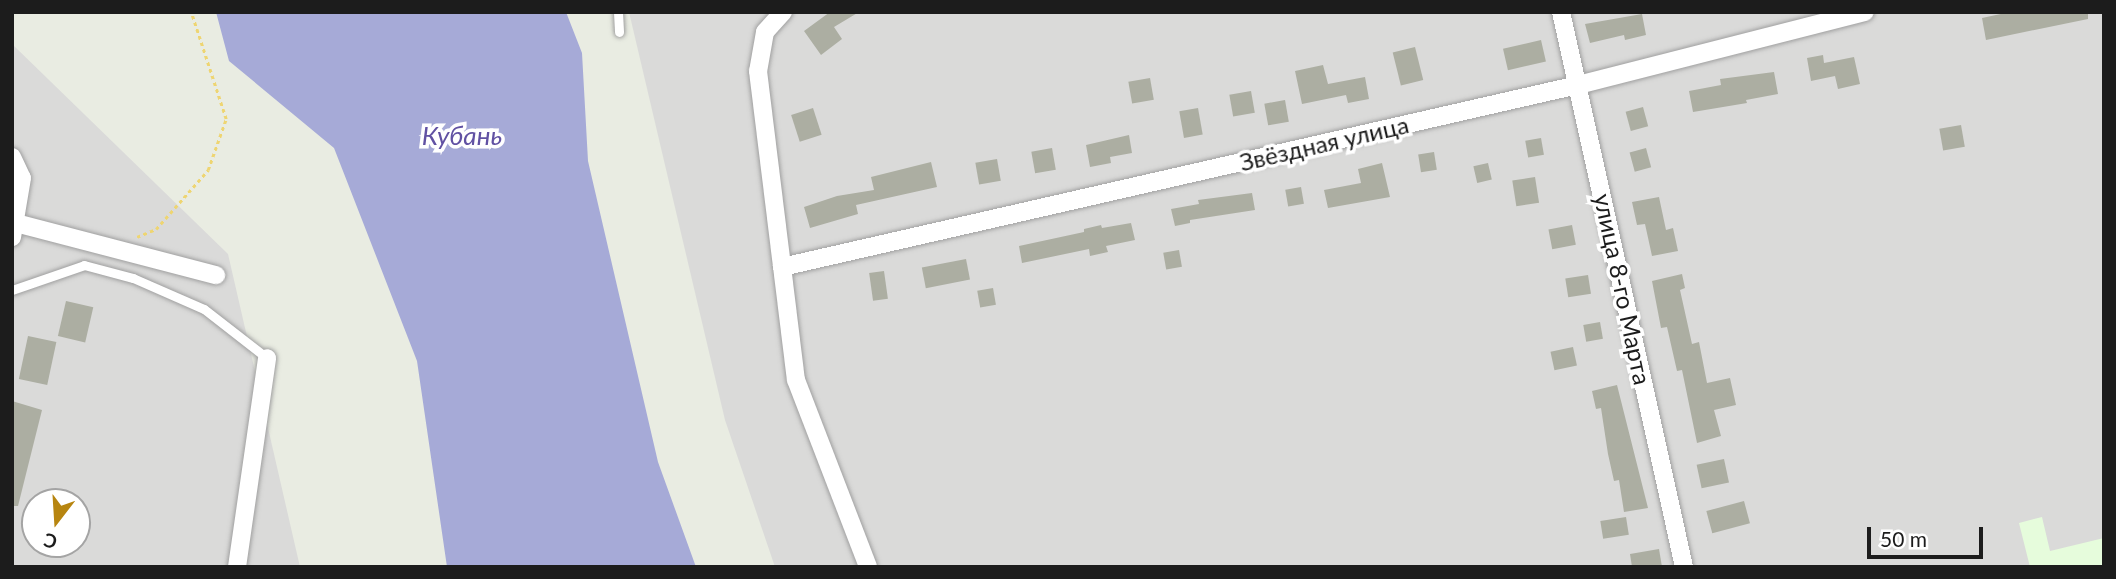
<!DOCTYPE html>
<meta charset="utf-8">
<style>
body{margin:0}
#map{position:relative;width:2116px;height:579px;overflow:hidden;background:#e9ece2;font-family:Lato,sans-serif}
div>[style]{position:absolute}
.residential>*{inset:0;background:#dadad9}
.education>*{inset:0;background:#e6fcdc}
.water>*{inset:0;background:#a6aad7}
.building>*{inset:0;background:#acaea2;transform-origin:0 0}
.path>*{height:2.5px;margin-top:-1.25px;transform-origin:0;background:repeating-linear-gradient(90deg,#eed572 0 3.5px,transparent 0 7px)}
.roads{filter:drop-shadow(0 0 2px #a0a0a0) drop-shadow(0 0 2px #a0a0a0)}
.lane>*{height:9px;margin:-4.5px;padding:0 4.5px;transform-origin:4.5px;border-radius:4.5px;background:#fff}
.street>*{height:18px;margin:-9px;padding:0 9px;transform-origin:9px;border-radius:9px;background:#fff}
span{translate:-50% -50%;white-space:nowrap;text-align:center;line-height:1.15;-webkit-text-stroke:7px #fff;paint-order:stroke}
.street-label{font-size:24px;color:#1c1c1c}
.water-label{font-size:26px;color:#6151a3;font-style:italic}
.frame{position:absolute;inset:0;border:14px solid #1c1c1c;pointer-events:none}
.north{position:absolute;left:21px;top:488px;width:70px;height:70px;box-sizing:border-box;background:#fff;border:2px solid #a4a4a4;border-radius:50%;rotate:197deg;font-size:19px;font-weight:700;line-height:28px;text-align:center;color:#1c1c1c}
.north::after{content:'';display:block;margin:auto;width:24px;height:32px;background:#b78510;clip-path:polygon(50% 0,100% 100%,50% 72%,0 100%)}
.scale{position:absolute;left:1867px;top:527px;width:116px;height:32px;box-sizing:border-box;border:4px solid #1c1c1c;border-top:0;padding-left:9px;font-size:21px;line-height:24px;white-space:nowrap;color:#1c1c1c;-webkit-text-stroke:5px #fff;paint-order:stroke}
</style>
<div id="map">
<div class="residential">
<div style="clip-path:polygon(629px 12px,2104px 12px,2104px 567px,775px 567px,725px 420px)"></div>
<div style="clip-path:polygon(evenodd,12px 44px,228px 254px,300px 567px,12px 567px,12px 44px,35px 502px,77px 502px,77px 544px,35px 544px,35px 502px)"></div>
</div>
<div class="education">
<div style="clip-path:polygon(2042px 517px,2050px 551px,2104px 538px,2104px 567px,2030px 567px,2019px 523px)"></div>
</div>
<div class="water">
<div style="clip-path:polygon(216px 12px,566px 12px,582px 53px,588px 161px,658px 462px,696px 567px,447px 567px,417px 361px,334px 148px,229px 61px)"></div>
</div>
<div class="building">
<div style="clip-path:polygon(830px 12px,859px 12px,834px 27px,842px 39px,821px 55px,804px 31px)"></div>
<div style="clip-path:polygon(2010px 12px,2088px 12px,2088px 19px,1986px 40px,1982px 18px)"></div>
<div style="clip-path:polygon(1642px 14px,1646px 35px,1625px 40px,1624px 35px,1590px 43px,1585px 24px)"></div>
<div style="left:1541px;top:40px;width:22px;height:39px;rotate:77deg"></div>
<div style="left:1415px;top:47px;width:34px;height:23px;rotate:76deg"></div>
<div style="clip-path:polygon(1823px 55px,1824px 63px,1854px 57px,1860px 84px,1838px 89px,1835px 76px,1811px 81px,1807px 58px)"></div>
<div style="clip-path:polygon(1323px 65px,1328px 84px,1365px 77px,1369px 99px,1348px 103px,1346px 95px,1302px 104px,1295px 71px)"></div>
<div style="clip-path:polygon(1774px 72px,1778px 94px,1746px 100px,1747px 103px,1693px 112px,1689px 91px,1721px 85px,1720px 79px)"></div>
<div style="left:1150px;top:78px;width:22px;height:22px;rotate:80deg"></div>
<div style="left:1251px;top:91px;width:22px;height:22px;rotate:80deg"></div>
<div style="left:1285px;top:100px;width:22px;height:21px;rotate:80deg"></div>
<div style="left:1643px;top:107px;width:20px;height:18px;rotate:75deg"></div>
<div style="left:813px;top:108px;width:28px;height:23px;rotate:72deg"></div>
<div style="left:1198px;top:108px;width:27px;height:19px;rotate:80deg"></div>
<div style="left:1961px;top:125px;width:22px;height:22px;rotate:80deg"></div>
<div style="clip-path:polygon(1129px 135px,1132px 153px,1110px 157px,1111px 163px,1090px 167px,1086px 145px)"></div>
<div style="left:1541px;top:138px;width:17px;height:16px;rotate:80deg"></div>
<div style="left:1052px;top:148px;width:22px;height:21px;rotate:80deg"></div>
<div style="left:1646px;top:148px;width:20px;height:17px;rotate:75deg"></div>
<div style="left:1434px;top:152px;width:18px;height:16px;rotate:81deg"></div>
<div style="left:997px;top:159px;width:22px;height:22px;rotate:80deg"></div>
<div style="clip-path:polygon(931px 162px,937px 187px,856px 205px,858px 214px,810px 228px,804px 207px,837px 196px,874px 190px,871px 177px)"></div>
<div style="clip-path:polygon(1382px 163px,1390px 197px,1328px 208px,1324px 190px,1361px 183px,1358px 169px)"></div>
<div style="left:1488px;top:163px;width:17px;height:15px;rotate:77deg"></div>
<div style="left:1535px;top:177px;width:26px;height:23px;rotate:81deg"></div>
<div style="left:1301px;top:187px;width:17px;height:16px;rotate:80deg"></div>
<div style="clip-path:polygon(1252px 193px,1255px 210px,1190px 220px,1190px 223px,1175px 226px,1171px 209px,1199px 204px,1198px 200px)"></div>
<div style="clip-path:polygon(1659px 197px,1666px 230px,1673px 228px,1678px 251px,1652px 256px,1645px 224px,1637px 225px,1632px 202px)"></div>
<div style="clip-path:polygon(1131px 223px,1135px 240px,1106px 246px,1108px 252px,1090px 256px,1089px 249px,1022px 263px,1019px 246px,1084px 232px,1084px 229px,1101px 225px,1102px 228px)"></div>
<div style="left:1572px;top:225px;width:20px;height:24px;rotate:79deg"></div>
<div style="left:1179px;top:250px;width:17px;height:16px;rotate:80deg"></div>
<div style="left:966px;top:259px;width:21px;height:45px;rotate:79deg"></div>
<div style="left:884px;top:271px;width:28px;height:15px;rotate:82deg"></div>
<div style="clip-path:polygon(1682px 274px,1685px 288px,1680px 290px,1692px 344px,1699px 342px,1707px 383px,1730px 378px,1736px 405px,1714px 410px,1721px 436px,1697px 443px,1682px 370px,1677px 371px,1667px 327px,1661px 328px,1652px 281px)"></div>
<div style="left:1588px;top:275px;width:19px;height:23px;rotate:81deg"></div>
<div style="left:993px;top:288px;width:17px;height:16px;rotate:80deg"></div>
<div style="left:66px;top:301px;width:28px;height:36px;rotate:13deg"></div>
<div style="left:1600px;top:322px;width:17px;height:17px;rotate:80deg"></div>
<div style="left:28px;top:336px;width:29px;height:44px;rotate:12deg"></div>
<div style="left:1573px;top:347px;width:19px;height:23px;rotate:78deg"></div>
<div style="clip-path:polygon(1617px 385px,1648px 508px,1624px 512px,1619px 480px,1614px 481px,1608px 454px,1601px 408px,1596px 409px,1592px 391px)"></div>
<div style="clip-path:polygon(12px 401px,42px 410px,18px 506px,12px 506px)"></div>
<div style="left:1724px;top:459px;width:24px;height:28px;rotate:78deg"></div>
<div style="left:1744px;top:501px;width:23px;height:39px;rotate:75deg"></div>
<div style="left:1626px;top:517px;width:18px;height:26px;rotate:81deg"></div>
<div style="clip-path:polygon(1659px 549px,1662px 567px,1632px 567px,1630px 554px)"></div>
</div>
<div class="path">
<div style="left:137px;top:237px;width:21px;rotate:-23deg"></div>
<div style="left:156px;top:229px;width:79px;rotate:-48.6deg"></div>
<div style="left:208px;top:170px;width:54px;rotate:-70.6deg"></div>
<div style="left:226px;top:119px;width:113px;rotate:-108.1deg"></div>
</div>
<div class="roads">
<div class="lane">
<div style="left:618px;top:12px;width:20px;rotate:87deg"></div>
<div style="left:12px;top:290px;width:76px;rotate:-19.1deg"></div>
<div style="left:84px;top:265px;width:51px;rotate:14.9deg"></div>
<div style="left:133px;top:278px;width:77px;rotate:23.6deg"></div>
<div style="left:204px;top:309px;width:80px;rotate:37.9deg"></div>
</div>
<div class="street">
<div style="left:783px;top:12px;width:27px;rotate:132deg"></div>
<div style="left:765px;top:32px;width:40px;rotate:100deg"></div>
<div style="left:758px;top:71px;width:311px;rotate:83deg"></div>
<div style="left:796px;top:380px;width:200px;rotate:68.9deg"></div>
<div style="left:1561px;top:12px;width:568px;rotate:77.5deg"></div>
<div style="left:12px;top:157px;width:23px;rotate:65deg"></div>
<div style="left:22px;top:178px;width:60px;rotate:99.6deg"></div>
<div style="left:12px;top:222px;width:211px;rotate:14.6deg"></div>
<div style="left:782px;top:267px;width:817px;rotate:-12.88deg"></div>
<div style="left:1578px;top:85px;width:296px;rotate:-14.3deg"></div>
<div style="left:237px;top:567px;width:211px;rotate:-81.8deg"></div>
</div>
</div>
<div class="street-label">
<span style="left:1324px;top:143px;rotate:-13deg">Звёздная улица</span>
<span style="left:1623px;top:289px;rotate:78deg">улица 8-го Марта</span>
</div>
<div class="water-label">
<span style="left:462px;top:136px">Кубань</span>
</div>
<div class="frame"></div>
<div class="north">С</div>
<div class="scale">50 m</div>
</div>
